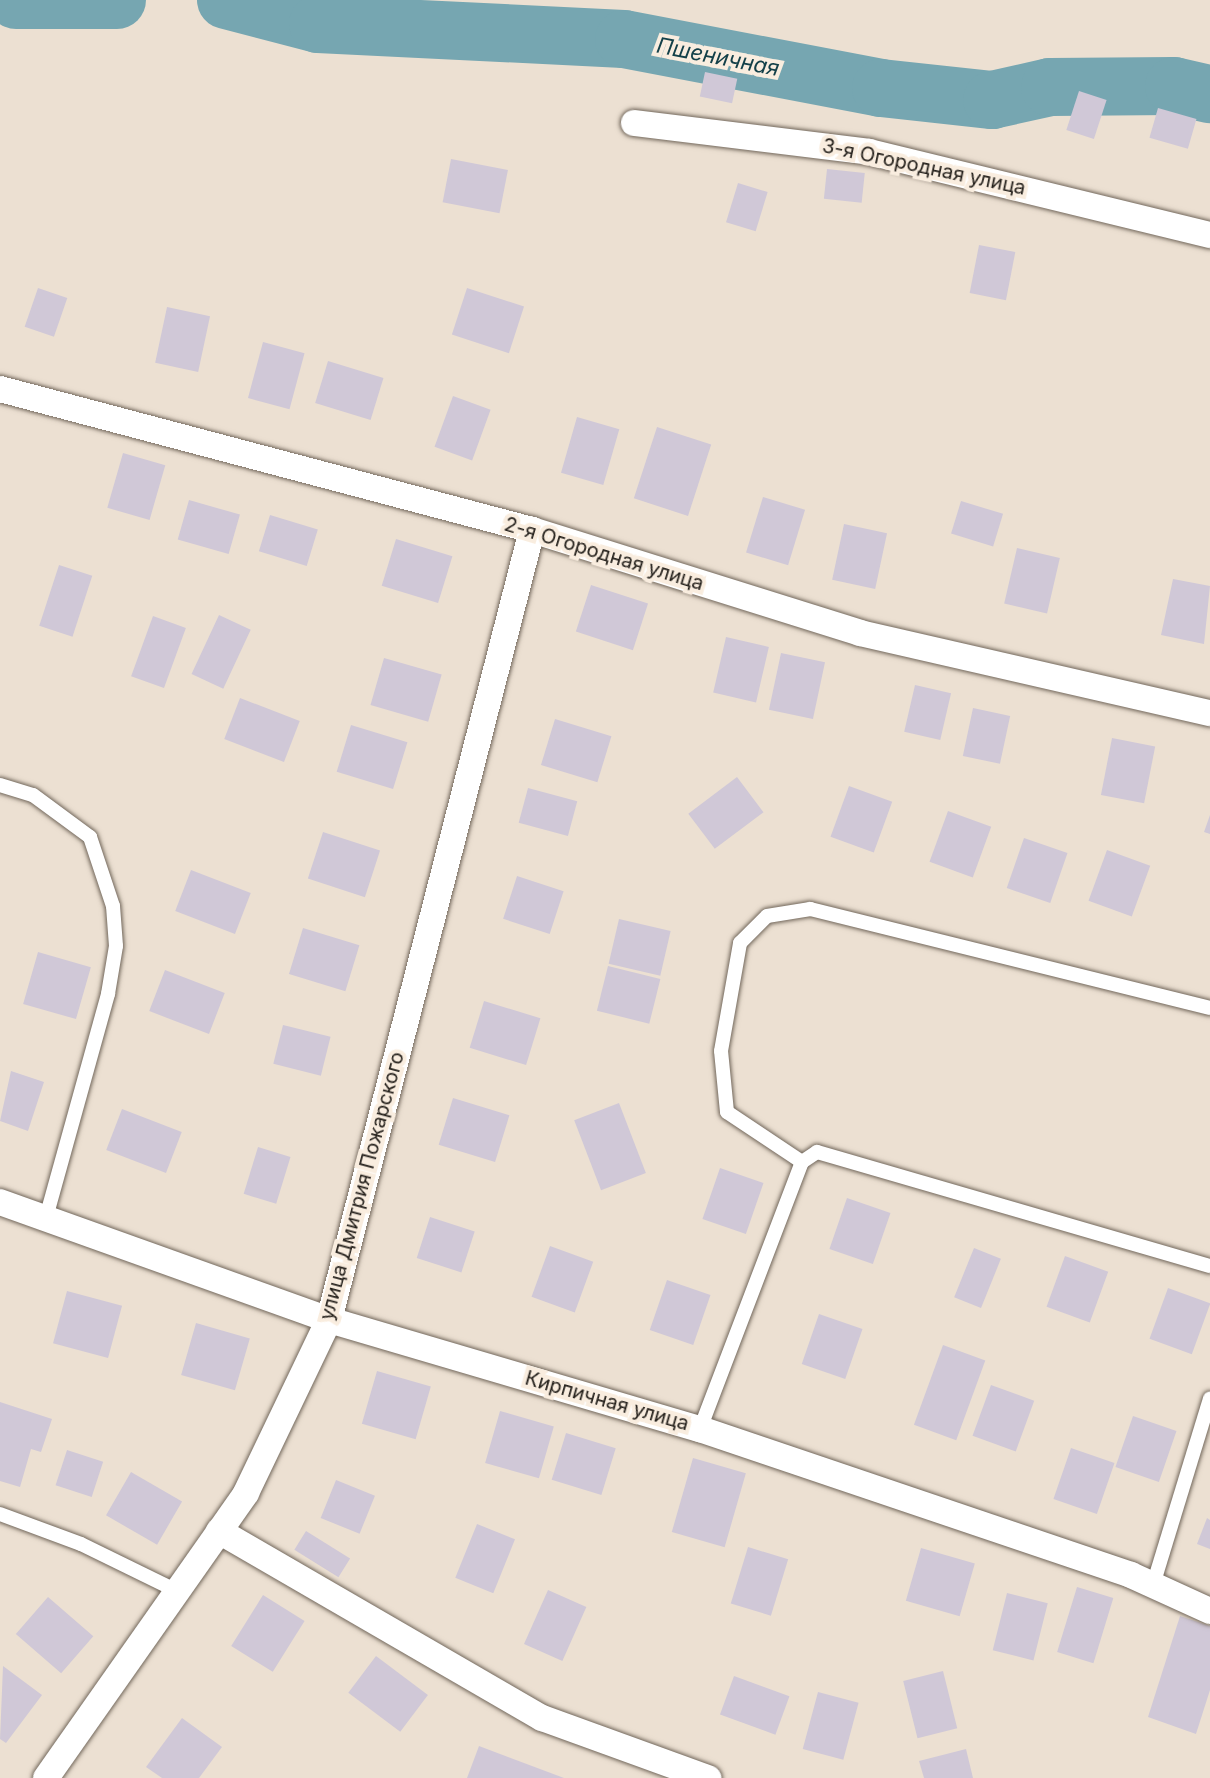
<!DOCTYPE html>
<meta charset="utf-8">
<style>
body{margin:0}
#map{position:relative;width:1210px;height:1778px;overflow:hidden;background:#ece0d2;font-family:Inter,sans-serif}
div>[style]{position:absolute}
.river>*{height:58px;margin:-29px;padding:0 29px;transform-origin:29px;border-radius:29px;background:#76a6b1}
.building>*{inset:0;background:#d0c8d7;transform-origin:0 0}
.roads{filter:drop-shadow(0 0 2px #72675b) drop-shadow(0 0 2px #72675b)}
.service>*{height:14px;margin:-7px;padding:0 7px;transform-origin:7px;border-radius:7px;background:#fff}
.minor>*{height:26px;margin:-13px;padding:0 13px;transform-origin:13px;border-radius:13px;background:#fff}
span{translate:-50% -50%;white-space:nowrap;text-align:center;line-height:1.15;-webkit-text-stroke:8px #f9eddf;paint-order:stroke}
.street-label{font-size:20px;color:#25211c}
.water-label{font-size:22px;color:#134049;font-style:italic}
</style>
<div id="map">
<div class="river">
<div style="left:16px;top:0;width:101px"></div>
<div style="left:226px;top:0;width:95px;rotate:14.6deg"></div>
<div style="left:318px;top:24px;width:306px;rotate:2.8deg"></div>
<div style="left:624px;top:39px;width:262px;rotate:10.8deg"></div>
<div style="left:881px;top:88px;width:112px;rotate:6.2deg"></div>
<div style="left:992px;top:100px;width:59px;rotate:-12.6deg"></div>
<div style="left:1050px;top:87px;width:124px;rotate:-0.5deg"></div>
<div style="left:1174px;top:86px;width:37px;rotate:13deg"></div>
</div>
<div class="building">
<div style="left:705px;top:72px;width:33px;height:25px;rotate:12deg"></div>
<div style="left:1079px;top:91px;width:29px;height:41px;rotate:18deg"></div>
<div style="left:1158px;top:108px;width:40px;height:31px;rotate:16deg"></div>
<div style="left:451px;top:159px;width:58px;height:44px;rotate:11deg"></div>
<div style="left:827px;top:169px;width:38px;height:30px;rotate:6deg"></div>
<div style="left:738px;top:183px;width:31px;height:41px;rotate:17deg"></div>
<div style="left:979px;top:245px;width:37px;height:49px;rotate:11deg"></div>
<div style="left:38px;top:288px;width:31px;height:41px;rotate:19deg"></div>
<div style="left:467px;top:288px;width:60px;height:49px;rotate:18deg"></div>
<div style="left:167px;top:307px;width:44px;height:57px;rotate:12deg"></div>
<div style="left:263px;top:342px;width:43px;height:58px;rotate:15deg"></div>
<div style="left:328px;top:361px;width:58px;height:44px;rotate:17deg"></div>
<div style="left:453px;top:396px;width:40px;height:54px;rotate:20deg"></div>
<div style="left:577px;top:417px;width:44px;height:58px;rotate:16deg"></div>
<div style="left:657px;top:427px;width:57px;height:75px;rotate:18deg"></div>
<div style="left:123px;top:453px;width:44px;height:57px;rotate:16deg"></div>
<div style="left:763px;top:497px;width:44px;height:58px;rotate:17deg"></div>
<div style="left:189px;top:500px;width:53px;height:41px;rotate:16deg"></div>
<div style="left:961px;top:501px;width:44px;height:34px;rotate:17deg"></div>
<div style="left:270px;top:515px;width:50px;height:38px;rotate:17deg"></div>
<div style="left:844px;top:524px;width:44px;height:57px;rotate:12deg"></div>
<div style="left:396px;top:539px;width:59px;height:49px;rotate:17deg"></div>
<div style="left:1017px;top:548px;width:44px;height:57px;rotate:13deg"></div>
<div style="left:59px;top:565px;width:35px;height:64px;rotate:18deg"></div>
<div style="clip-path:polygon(1173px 579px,1210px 586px,1204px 644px,1161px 635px)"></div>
<div style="left:591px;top:585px;width:60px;height:49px;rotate:18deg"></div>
<div style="left:219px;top:615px;width:35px;height:65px;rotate:25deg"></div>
<div style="left:153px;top:616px;width:35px;height:64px;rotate:20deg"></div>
<div style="left:726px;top:637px;width:44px;height:57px;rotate:13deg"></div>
<div style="left:781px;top:653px;width:45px;height:58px;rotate:12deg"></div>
<div style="left:384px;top:658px;width:60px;height:49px;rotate:16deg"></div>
<div style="left:915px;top:685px;width:37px;height:48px;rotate:13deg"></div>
<div style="left:240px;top:698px;width:64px;height:44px;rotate:21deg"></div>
<div style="left:973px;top:708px;width:38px;height:49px;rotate:12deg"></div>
<div style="left:555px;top:719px;width:59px;height:48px;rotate:17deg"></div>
<div style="left:351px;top:725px;width:59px;height:49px;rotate:17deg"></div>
<div style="left:1112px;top:738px;width:44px;height:58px;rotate:11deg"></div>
<div style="left:737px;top:777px;width:44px;height:61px;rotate:53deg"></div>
<div style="left:849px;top:786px;width:46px;height:54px;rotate:20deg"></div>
<div style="left:528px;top:788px;width:51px;height:36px;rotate:15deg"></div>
<div style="left:948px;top:811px;width:46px;height:54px;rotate:20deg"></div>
<div style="clip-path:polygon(1210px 815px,1210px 834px,1204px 832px)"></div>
<div style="left:323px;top:832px;width:60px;height:49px;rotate:18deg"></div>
<div style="left:1024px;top:838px;width:46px;height:53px;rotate:19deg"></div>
<div style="left:1107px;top:850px;width:46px;height:54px;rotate:20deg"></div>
<div style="left:191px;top:870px;width:64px;height:44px;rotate:21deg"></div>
<div style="left:517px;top:876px;width:49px;height:45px;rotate:18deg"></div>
<div style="left:619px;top:919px;width:53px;height:46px;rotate:13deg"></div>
<div style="left:303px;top:928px;width:59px;height:48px;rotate:17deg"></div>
<div style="left:38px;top:952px;width:55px;height:54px;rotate:16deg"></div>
<div style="left:608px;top:966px;width:54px;height:46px;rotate:14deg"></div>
<div style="left:165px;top:970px;width:64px;height:44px;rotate:21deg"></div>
<div style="left:484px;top:1001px;width:59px;height:49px;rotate:17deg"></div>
<div style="left:283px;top:1025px;width:49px;height:40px;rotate:14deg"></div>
<div style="clip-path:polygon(11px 1071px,44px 1082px,28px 1131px,0 1121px)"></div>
<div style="left:453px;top:1098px;width:59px;height:49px;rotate:17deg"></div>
<div style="left:619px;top:1103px;width:75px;height:48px;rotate:69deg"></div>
<div style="left:122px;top:1109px;width:64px;height:44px;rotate:21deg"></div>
<div style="left:258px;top:1147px;width:34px;height:49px;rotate:17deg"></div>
<div style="left:720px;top:1168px;width:46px;height:54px;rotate:19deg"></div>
<div style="left:847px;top:1198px;width:46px;height:54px;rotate:19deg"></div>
<div style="left:430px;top:1217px;width:47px;height:43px;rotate:18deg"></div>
<div style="left:550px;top:1246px;width:46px;height:54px;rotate:20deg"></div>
<div style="left:974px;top:1248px;width:29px;height:53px;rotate:22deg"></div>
<div style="left:1065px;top:1256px;width:46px;height:54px;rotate:20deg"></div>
<div style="left:667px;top:1280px;width:46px;height:53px;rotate:19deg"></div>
<div style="left:1168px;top:1288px;width:45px;height:54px;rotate:20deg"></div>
<div style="left:67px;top:1291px;width:57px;height:54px;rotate:15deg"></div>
<div style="left:819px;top:1314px;width:46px;height:53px;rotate:19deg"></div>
<div style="left:196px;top:1323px;width:56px;height:54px;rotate:16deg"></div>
<div style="left:943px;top:1345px;width:45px;height:85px;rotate:20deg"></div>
<div style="left:377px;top:1371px;width:56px;height:55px;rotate:16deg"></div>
<div style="left:991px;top:1385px;width:46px;height:54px;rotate:20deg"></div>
<div style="clip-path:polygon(0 1402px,52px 1419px,41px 1452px,31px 1449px,20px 1487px,0 1481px)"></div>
<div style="left:500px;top:1411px;width:56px;height:54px;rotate:16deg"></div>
<div style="left:1133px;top:1416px;width:46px;height:54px;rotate:19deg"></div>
<div style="left:566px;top:1433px;width:52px;height:49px;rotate:17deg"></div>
<div style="left:1071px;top:1448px;width:46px;height:54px;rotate:19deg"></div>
<div style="left:67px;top:1450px;width:38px;height:37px;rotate:18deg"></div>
<div style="left:693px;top:1458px;width:55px;height:77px;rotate:16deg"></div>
<div style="left:131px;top:1472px;width:59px;height:50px;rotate:30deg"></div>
<div style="left:336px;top:1480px;width:42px;height:41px;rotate:22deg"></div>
<div style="clip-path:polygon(1207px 1518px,1210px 1520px,1210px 1549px,1197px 1544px)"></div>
<div style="left:477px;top:1524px;width:41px;height:58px;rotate:22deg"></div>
<div style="left:306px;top:1531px;width:52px;height:22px;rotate:32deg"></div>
<div style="left:748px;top:1547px;width:42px;height:59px;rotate:17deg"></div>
<div style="left:921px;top:1548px;width:56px;height:55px;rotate:16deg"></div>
<div style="left:1077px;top:1587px;width:38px;height:68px;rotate:17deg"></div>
<div style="left:548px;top:1590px;width:42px;height:59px;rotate:24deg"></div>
<div style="left:1007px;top:1593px;width:42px;height:59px;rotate:14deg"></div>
<div style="left:263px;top:1595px;width:49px;height:60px;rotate:32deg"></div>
<div style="left:48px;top:1597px;width:60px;height:49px;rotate:41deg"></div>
<div style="clip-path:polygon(1180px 1616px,1210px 1626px,1210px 1690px,1196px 1734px,1148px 1717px)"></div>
<div style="left:376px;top:1656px;width:65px;height:46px;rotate:37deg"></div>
<div style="clip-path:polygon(3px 1666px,42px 1695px,6px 1743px,0 1739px)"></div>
<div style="left:943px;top:1671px;width:59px;height:41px;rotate:76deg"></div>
<div style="left:734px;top:1676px;width:59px;height:41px;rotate:20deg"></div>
<div style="left:818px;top:1692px;width:42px;height:59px;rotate:15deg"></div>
<div style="clip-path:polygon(182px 1718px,222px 1747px,199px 1778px,162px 1778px,146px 1767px)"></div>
<div style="clip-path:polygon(479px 1746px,564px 1778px,467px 1778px)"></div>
<div style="clip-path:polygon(966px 1749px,973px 1778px,924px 1778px,919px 1761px)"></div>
</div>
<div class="roads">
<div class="service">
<div style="left:0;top:785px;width:34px;rotate:17deg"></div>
<div style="left:33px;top:795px;width:71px;rotate:36.4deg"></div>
<div style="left:90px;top:837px;width:73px;rotate:71.6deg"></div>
<div style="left:113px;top:906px;width:40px;rotate:85.7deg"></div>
<div style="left:116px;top:946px;width:49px;rotate:99.5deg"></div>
<div style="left:108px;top:994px;width:232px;rotate:105.5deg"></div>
<div style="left:802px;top:1162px;width:90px;rotate:-146.3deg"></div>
<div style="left:727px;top:1112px;width:61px;rotate:-95.6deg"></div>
<div style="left:721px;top:1051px;width:110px;rotate:-80deg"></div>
<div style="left:740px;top:943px;width:38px;rotate:-45deg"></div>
<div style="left:767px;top:916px;width:44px;rotate:-9.2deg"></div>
<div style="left:810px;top:909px;width:412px;rotate:13.9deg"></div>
<div style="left:700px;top:1429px;width:286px;rotate:-69.1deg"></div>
<div style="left:802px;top:1162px;width:18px;rotate:-34deg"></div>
<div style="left:817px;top:1152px;width:409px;rotate:16.2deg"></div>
<div style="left:0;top:1514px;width:86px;rotate:20.3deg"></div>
<div style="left:81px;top:1544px;width:107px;rotate:26.1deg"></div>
<div style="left:1153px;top:1585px;width:195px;rotate:-73deg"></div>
</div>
<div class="minor">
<div style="left:634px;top:123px;width:237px;rotate:7deg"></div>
<div style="left:869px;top:152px;width:351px;rotate:13.7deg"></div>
<div style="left:0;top:389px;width:550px;rotate:14.84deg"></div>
<div style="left:532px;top:530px;width:344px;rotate:17.4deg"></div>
<div style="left:860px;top:633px;width:359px;rotate:12.9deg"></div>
<div style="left:0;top:1202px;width:350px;rotate:19.7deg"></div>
<div style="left:329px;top:1320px;width:387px;rotate:16.4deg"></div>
<div style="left:700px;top:1429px;width:455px;rotate:18.7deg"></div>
<div style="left:1131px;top:1575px;width:87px;rotate:24.5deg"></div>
<div style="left:219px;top:1531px;width:373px;rotate:30.1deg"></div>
<div style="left:542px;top:1718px;width:177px;rotate:19.9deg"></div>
<div style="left:46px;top:1778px;width:348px;rotate:-54.9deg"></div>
<div style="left:246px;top:1493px;width:192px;rotate:-64.4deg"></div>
<div style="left:329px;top:1320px;width:816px;rotate:-75.59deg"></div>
</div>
</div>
<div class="street-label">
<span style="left:924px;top:167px;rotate:12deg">3-я Огородная улица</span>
<span style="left:604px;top:554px;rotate:17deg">2-я Огородная улица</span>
<span style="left:362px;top:1186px;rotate:-75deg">улица Дмитрия Пожарского</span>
<span style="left:607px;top:1401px;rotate:16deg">Кирпичная улица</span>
</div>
<div class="water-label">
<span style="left:718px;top:57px;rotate:11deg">Пшеничная</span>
</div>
</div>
